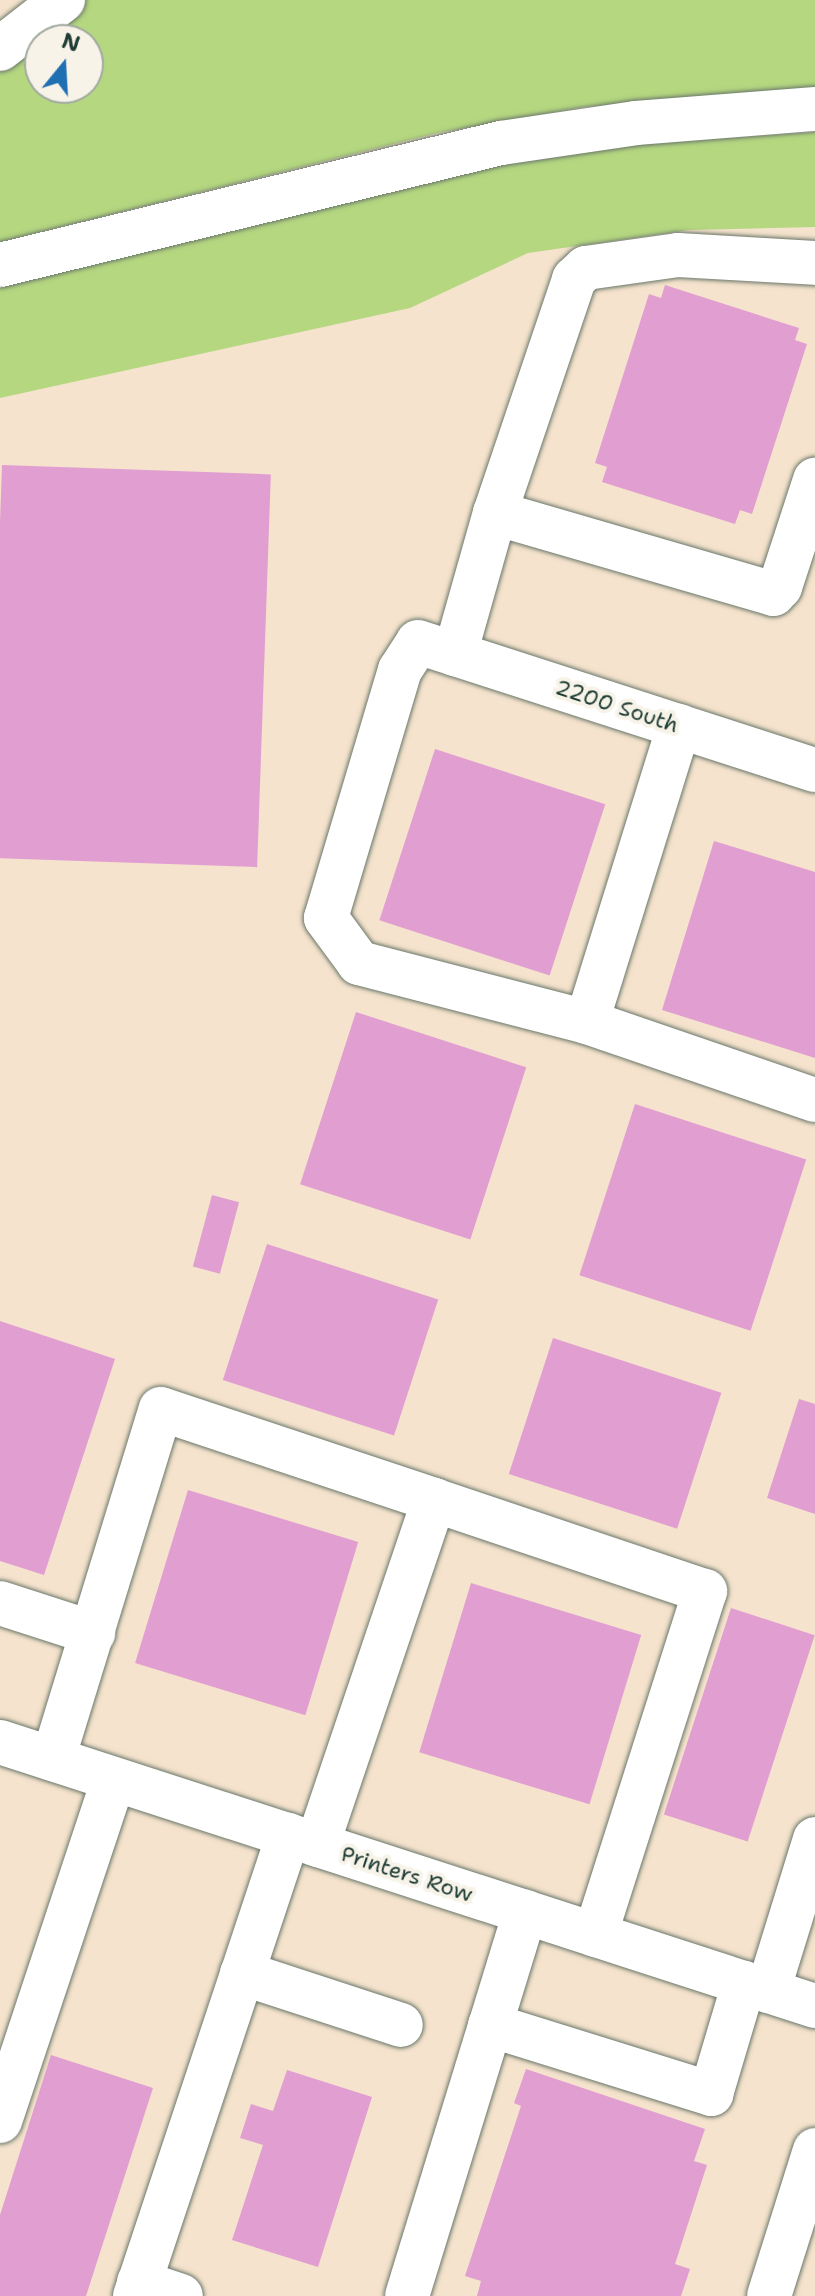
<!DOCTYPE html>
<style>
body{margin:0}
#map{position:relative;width:815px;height:2296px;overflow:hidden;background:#f5e3cd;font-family:"Shantell Sans",sans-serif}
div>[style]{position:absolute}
.green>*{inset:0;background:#b5d780}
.building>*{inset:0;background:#e19ed1;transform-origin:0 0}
.roads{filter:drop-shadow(0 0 2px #6a776a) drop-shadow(0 0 2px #6a776a)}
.minor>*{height:44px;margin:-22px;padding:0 22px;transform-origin:22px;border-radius:22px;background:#fff}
.highway>*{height:44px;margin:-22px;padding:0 22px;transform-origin:22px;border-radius:22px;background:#fff}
span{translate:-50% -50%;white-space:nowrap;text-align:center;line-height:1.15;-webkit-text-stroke:8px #f7f3e8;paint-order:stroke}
.street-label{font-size:22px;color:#1f3d34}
.north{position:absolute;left:24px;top:24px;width:80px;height:80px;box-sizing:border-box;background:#f7f3e8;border:2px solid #a1aaa0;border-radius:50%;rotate:18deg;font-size:22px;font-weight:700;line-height:32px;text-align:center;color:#1f3d34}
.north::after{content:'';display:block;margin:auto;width:28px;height:36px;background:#1f6fb2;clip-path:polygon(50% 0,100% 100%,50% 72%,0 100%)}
</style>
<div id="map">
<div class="green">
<div style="clip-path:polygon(evenodd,72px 0,815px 0,815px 89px,583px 107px,437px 133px,0 242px,0 61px,72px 0,40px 40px,88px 40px,88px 88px,40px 88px,40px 40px)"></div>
<div style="clip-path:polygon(815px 132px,815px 227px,689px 230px,528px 253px,410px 308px,0 398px,0 288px,442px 175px,628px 145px)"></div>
</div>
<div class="building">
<div style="clip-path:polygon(665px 285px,799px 328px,795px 340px,807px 344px,752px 514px,740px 510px,735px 524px,602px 482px,607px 467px,595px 463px,649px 294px,661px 298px)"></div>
<div style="left:2px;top:465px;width:269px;height:393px;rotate:2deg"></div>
<div style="left:435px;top:749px;width:179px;height:180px;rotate:18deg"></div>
<div style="clip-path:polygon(714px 841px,815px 872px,815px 1058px,662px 1010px)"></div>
<div style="left:356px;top:1012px;width:179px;height:181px;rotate:18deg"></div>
<div style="left:635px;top:1104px;width:180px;height:180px;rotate:18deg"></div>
<div style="left:212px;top:1195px;width:28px;height:74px;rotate:15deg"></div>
<div style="left:267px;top:1244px;width:180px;height:143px;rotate:18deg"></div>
<div style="clip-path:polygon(0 1321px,115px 1359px,44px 1575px,0 1561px)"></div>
<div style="left:553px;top:1338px;width:177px;height:143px;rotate:18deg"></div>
<div style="clip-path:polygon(799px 1399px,815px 1404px,815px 1514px,767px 1498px)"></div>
<div style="left:188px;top:1490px;width:178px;height:181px;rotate:17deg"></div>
<div style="left:471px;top:1583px;width:178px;height:177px;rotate:17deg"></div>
<div style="left:731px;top:1608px;width:88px;height:217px;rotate:18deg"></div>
<div style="clip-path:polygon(51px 2055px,153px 2088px,86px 2296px,0 2296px,0 2215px)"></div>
<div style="clip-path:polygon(526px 2069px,705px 2129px,694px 2161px,707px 2165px,675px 2264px,690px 2269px,681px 2296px,477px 2296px,481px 2281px,465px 2276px,521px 2106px,514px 2103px)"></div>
<div style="clip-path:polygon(287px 2070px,372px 2097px,318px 2267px,232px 2240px,263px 2145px,240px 2138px,251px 2104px,273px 2111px)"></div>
</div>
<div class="roads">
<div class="minor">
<div style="left:495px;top:513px;width:290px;rotate:16.2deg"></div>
<div style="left:773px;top:594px;width:10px;rotate:-45deg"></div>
<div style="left:780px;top:587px;width:113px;rotate:-71.9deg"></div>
<div style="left:455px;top:654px;width:147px;rotate:-74.2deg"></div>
<div style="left:495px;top:513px;width:247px;rotate:-71.3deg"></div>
<div style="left:574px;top:279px;width:16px;rotate:-43deg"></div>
<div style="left:586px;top:268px;width:93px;rotate:-8deg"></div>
<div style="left:678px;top:255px;width:137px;rotate:3.3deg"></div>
<div style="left:679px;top:726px;width:310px;rotate:107.3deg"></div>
<div style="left:587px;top:1022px;width:241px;rotate:18.9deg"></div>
<div style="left:587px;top:1022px;width:236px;rotate:-165.5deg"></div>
<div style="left:359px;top:963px;width:56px;rotate:-126.3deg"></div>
<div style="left:326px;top:918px;width:259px;rotate:-73.4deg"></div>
<div style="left:400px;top:670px;width:33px;rotate:-57deg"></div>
<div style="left:418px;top:642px;width:417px;rotate:17.9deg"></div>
<div style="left:434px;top:1500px;width:286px;rotate:18.6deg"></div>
<div style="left:705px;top:1591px;width:361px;rotate:107.7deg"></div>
<div style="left:0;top:1603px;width:98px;rotate:17.9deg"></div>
<div style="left:0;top:1742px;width:857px;rotate:17.95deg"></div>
<div style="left:53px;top:1759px;width:366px;rotate:-72.9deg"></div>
<div style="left:161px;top:1409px;width:288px;rotate:18.4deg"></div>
<div style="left:434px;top:1500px;width:364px;rotate:108.7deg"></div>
<div style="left:242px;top:1973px;width:167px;rotate:18.1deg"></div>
<div style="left:768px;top:1991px;width:159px;rotate:-72.8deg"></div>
<div style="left:490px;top:2025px;width:232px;rotate:17.3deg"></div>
<div style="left:711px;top:2094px;width:116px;rotate:-73.4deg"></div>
<div style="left:0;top:2121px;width:360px;rotate:-71.6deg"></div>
<div style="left:139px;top:2282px;width:44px;rotate:18.4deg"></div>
<div style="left:135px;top:2296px;width:486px;rotate:-71.6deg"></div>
<div style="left:407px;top:2296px;width:402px;rotate:-72.9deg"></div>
<div style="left:769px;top:2296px;width:153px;rotate:-72.5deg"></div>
</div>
<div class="highway">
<div style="left:0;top:49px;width:80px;rotate:-37.9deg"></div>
<div style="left:0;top:265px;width:516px;rotate:-13.69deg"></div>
<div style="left:501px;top:143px;width:136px;rotate:-8.4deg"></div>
<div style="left:636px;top:123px;width:180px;rotate:-4.5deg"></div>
</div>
</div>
<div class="street-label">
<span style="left:617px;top:706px;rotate:18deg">2200 South</span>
<span style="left:407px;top:1874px;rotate:18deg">Printers Row</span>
</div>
<div class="north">N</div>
</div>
